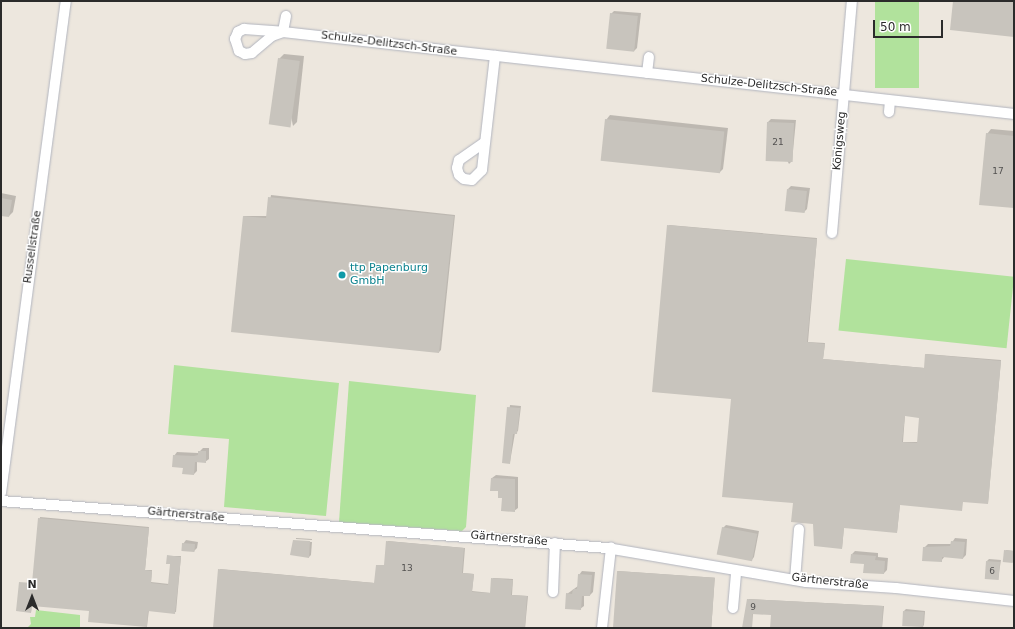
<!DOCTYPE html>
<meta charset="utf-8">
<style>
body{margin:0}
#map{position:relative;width:1015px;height:629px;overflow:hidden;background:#ede7de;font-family:"DejaVu Sans",sans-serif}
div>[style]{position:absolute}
.green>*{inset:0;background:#b1e29c;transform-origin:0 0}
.shadow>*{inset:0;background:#0003;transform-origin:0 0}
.building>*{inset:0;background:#c8c4bd;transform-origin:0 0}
.roads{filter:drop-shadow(0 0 1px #b1b4be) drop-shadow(0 0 1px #b1b4be)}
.minor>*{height:10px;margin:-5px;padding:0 5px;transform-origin:5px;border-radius:5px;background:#fff}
.dots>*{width:11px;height:11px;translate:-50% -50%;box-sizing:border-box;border:2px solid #fff;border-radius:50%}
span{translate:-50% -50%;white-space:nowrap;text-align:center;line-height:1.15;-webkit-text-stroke:3px #fff;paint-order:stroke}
.number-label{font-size:9px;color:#525150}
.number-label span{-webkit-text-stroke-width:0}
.street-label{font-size:11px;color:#2b2b2b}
.culture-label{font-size:11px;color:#0d838f}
.left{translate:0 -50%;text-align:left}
.frame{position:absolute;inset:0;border:2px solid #2b2b2b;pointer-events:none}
.north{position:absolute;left:12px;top:577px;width:40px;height:40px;-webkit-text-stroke:3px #fff;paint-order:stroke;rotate:0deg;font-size:11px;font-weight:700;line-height:16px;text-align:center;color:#2b2b2b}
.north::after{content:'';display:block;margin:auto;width:14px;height:18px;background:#2b2b2b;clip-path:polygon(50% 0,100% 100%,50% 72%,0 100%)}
.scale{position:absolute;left:873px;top:20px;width:70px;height:18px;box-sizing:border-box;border:2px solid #2b2b2b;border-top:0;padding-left:5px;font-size:12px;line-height:14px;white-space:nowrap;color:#2b2b2b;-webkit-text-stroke:3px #fff;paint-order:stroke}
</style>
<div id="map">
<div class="green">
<div style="left:875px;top:1px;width:44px;height:87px"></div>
<div style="left:846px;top:259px;width:169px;height:72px;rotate:6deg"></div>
<div style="clip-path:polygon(174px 365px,339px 383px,326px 516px,224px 507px,229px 439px,168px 434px)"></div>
<div style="clip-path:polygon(349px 381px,476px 395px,466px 527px,462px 531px,339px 522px)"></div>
<div style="clip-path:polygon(36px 610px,80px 615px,80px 628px,27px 628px,31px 624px,30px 617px,35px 617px)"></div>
</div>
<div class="shadow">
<div style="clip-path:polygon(614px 11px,641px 13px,637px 48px,634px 51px,611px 14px)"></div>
<div style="clip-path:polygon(284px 54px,304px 56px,297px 122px,293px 126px,279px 59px)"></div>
<div style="clip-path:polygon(610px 115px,728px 128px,723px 169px,719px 173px,606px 120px)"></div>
<div style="clip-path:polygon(771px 119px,796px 120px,792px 161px,789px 164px,768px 122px)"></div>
<div style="clip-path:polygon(991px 129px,1014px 131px,1014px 207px,987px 134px)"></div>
<div style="clip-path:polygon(791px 186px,810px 188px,807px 209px,804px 212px,788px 189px)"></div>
<div style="clip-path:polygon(1px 193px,16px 196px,13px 212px,9px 216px,1px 215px)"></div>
<div style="clip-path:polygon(271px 195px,455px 215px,441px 350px,439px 352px,232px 331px,244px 216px,267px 216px)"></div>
<div style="clip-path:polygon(evenodd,669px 225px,817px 238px,808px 342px,825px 343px,823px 359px,925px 368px,926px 354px,1001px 360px,988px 503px,963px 501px,900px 504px,897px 532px,844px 527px,842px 548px,794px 502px,732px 398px,669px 225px,905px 415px,920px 417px,918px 442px,903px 442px,905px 415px)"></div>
<div style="clip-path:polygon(510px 405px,521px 406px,518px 431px,515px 433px,510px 462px,503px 462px)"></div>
<div style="clip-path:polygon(203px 448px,209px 448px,209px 459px,205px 462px,197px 462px,197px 471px,194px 474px,174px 456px,177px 452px,198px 453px)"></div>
<div style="clip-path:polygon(496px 475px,518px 477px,518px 508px,514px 511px,499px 490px,491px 490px,492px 478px)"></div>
<div style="clip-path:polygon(40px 517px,149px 527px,145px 570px,152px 570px,151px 582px,169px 584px,171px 563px,168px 556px,181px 556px,176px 612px,149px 610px,147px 626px,90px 610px,32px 605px,31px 612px,20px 583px,33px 583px)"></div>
<div style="clip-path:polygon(726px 525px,759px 531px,754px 557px,751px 561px,723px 528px)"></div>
<div style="left:296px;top:538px;width:16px;height:1px;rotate:4deg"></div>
<div style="clip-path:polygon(955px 538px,967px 539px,966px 555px,963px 558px,945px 556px,941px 561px,924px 548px,928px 544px,951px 544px)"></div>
<div style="clip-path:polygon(186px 540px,198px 542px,197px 548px,194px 551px,183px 544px)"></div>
<div style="clip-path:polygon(294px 541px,312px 542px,311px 555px,309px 557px)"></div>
<div style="clip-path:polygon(388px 541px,465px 548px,463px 573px,474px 574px,472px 591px,491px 593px,493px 578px,513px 579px,512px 595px,528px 596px,525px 628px,214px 628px,220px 569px,375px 583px,377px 565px,385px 565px)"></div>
<div style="clip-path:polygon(1006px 550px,1014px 551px,1014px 562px,1004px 561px)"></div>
<div style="clip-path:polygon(855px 551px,878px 553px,878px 557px,888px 558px,887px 570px,884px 573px,865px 564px,852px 554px)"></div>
<div style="clip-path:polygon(989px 559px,1001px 560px,998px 579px,987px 561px)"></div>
<div style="clip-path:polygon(582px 571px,595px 572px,593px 592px,590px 595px,584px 595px,584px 606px,580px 609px,567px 594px,578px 586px,579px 575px)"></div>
<div style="left:618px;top:571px;width:97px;height:57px;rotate:4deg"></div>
<div style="clip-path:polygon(749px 599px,884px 606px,882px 628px,771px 628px,772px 614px,753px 613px,752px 628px,743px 628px)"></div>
<div style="clip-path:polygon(906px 609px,925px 611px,924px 625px,922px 627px,904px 611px)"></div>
</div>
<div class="building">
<div style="clip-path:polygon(953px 1px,1014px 1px,1014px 37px,950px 30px)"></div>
<div style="left:610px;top:13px;width:28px;height:36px;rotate:6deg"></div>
<div style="left:278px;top:58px;width:22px;height:67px;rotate:8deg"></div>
<div style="left:605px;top:119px;width:120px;height:42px;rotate:6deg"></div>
<div style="left:767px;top:122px;width:27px;height:39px;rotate:2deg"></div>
<div style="clip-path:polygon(986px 133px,1014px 136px,1014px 208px,979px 205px)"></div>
<div style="left:787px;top:189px;width:20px;height:22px;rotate:6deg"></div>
<div style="clip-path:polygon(268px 197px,454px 216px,439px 353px,231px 332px,243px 216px,266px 218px)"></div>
<div style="clip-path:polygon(1px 198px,12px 200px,9px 217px,1px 216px)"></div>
<div style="clip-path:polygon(evenodd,667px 225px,817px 239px,807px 342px,825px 344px,823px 359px,924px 368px,925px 354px,1001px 361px,988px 504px,963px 502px,962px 511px,900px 505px,897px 533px,844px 528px,842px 549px,814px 546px,813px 524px,791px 522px,793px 503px,722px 497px,731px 399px,652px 392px,667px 225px,905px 416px,919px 418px,917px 443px,902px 442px,905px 416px)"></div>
<div style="clip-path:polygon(507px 407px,520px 408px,517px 434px,513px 434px,510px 464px,502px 463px)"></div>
<div style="clip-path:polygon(198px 451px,206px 451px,206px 463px,195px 462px,194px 475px,182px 474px,183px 468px,172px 467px,173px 455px,194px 456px,198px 455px)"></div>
<div style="clip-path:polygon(491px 478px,515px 479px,515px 512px,501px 511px,502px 498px,498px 498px,498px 491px,490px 491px)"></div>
<div style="clip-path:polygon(38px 518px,149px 528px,145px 570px,152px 571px,151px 583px,168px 585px,170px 564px,166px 564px,167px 555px,181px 557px,175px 614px,148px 611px,147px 627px,88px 622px,89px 611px,32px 606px,31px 613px,16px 611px,19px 582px,32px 583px)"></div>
<div style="left:722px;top:527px;width:36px;height:28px;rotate:11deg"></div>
<div style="clip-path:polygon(293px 540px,310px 541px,309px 558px,290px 555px)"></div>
<div style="clip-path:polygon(386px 541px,464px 548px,462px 573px,474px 574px,472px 592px,490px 593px,491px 578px,513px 580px,511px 595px,527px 596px,525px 628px,213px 628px,218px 569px,374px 583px,376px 565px,384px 565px)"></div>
<div style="clip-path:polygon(951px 541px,965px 542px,963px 559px,942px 557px,942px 562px,922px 561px,923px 547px,950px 546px)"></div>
<div style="left:182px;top:543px;width:13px;height:8px;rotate:4deg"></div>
<div style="left:1004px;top:550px;width:10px;height:12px;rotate:6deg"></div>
<div style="clip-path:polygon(851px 554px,876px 556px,875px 560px,885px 561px,884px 574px,863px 573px,864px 564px,850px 563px)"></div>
<div style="left:986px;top:561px;width:14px;height:18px;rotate:4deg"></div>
<div style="left:617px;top:571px;width:98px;height:57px;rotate:4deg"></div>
<div style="clip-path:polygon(578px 574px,592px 575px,590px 596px,582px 596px,581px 610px,565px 609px,566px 593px,572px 594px,573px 589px,577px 589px)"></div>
<div style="clip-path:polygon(747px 599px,883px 606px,882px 628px,770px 628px,771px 615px,752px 614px,752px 628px,742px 628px)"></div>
<div style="left:903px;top:611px;width:21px;height:15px;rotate:3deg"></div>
</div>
<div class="roads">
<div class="minor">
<div style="left:286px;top:16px;width:16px;rotate:101deg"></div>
<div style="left:283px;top:32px;width:12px;rotate:160deg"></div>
<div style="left:272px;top:36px;width:26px;rotate:140deg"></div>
<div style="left:252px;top:53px;width:7px;rotate:172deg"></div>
<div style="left:245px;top:54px;width:7px;rotate:-153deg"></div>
<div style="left:239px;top:51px;width:13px;rotate:-108deg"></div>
<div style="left:235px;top:39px;width:8px;rotate:-67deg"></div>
<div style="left:238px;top:32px;width:7px;rotate:-27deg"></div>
<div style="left:244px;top:29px;width:39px;rotate:4deg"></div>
<div style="left:283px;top:32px;width:736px;rotate:6.4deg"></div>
<div style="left:647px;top:73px;width:16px;rotate:-83deg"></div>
<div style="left:889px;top:112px;width:11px;rotate:-85deg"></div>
<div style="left:485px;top:142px;width:32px;rotate:145deg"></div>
<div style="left:459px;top:160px;width:8px;rotate:104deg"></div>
<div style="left:457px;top:168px;width:7px;rotate:74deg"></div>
<div style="left:459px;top:175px;width:6px;rotate:39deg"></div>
<div style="left:464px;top:179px;width:8px;rotate:7deg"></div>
<div style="left:472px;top:180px;width:14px;rotate:-45deg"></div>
<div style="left:482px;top:170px;width:115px;rotate:-83.5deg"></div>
<div style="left:832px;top:233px;width:233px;rotate:-85.1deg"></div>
<div style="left:1px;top:493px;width:496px;rotate:-82.5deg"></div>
<div style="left:1px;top:501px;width:608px;rotate:4.43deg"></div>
<div style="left:607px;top:548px;width:202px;rotate:9.7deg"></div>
<div style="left:806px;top:582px;width:90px;rotate:3.8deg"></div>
<div style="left:896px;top:588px;width:119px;rotate:6.3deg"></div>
<div style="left:795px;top:580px;width:51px;rotate:-85.5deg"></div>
<div style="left:553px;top:592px;width:49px;rotate:-87.7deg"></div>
<div style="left:733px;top:608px;width:37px;rotate:-85deg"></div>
<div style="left:602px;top:628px;width:81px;rotate:-83.6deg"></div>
</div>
</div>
<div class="dots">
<div style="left:342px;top:275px;background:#0f9aa8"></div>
</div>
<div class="number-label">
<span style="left:778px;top:142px">21</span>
<span style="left:998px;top:171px">17</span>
<span style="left:407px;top:568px">13</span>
<span style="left:992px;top:571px">6</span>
<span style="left:753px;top:607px">9</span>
</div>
<div class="street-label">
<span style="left:389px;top:44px;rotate:7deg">Schulze-Delitzsch-Straße</span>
<span style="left:769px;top:86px;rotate:6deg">Schulze-Delitzsch-Straße</span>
<span style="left:840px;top:141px;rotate:-85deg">Königsweg</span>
<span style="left:33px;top:247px;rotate:-82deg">Russellstraße</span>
<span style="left:186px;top:515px;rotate:5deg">Gärtnerstraße</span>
<span style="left:509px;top:539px;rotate:5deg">Gärtnerstraße</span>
<span style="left:830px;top:582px;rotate:6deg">Gärtnerstraße</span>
</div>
<div class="culture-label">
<span class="left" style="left:350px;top:275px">ttp Papenburg<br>GmbH</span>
</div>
<div class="frame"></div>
<div class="north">N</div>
<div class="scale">50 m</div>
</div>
